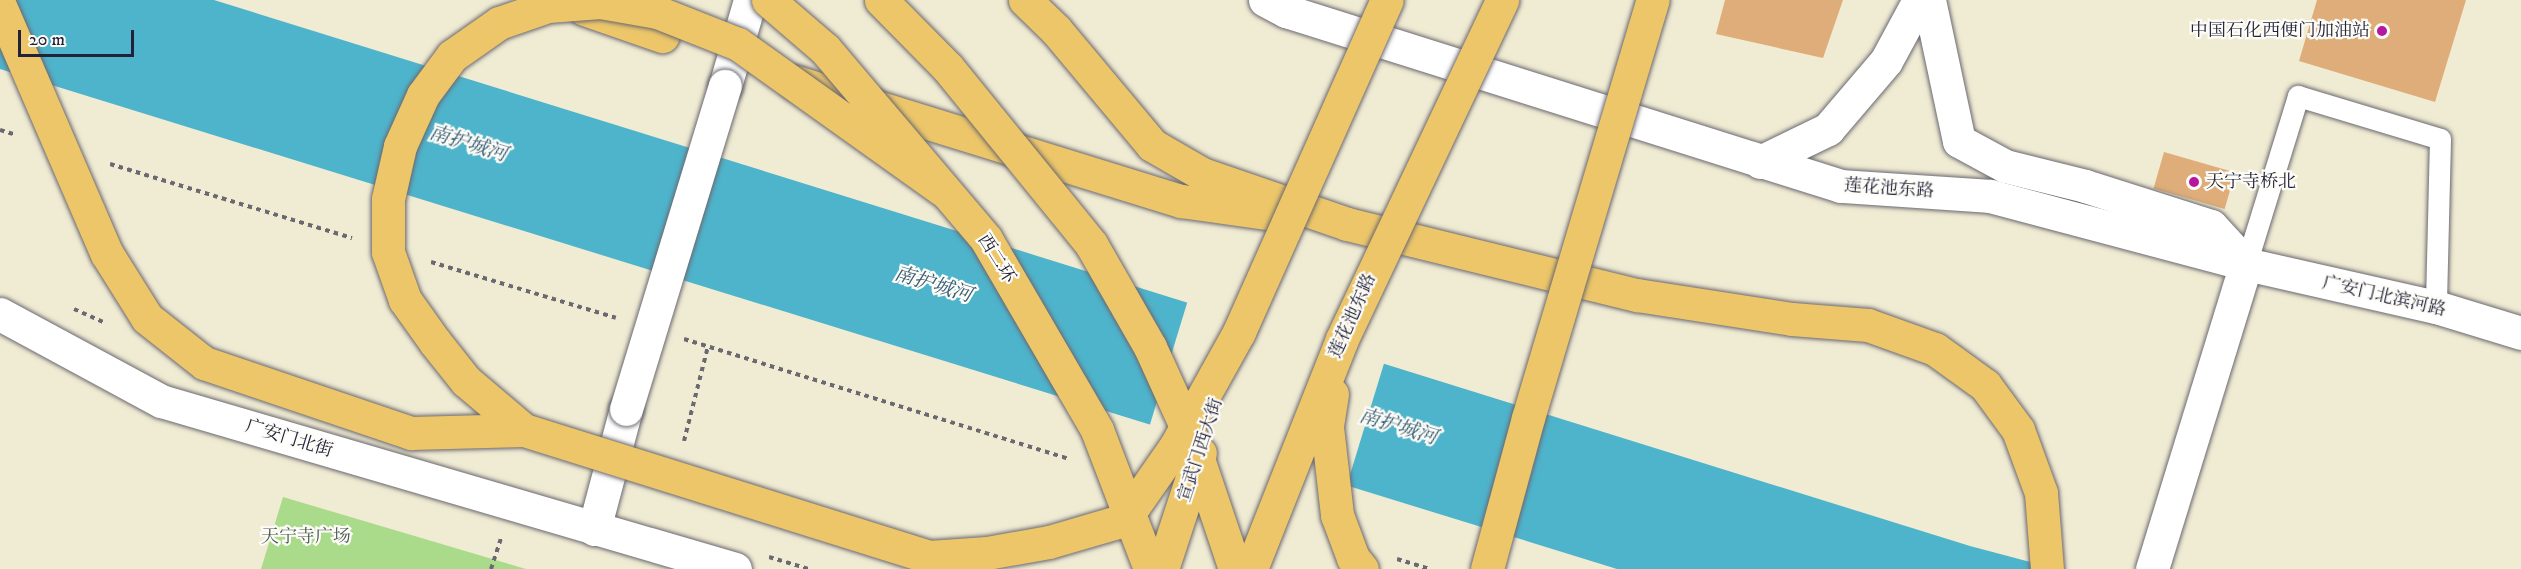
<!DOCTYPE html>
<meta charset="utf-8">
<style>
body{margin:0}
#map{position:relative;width:2521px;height:569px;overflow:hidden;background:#f0ebd3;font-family:"IM FELL DW Pica","Noto Serif SC",serif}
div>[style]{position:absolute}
.green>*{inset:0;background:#a9db8a}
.water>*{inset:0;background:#4eb4cc}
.pier>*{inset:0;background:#f0ebd3;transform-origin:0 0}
.building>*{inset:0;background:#dead79;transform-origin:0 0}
.path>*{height:4px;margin-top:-2px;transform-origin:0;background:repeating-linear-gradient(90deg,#6a6870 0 4.5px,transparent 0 9px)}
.roads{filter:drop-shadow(0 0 2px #6a6870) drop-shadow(0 0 2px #6a6870)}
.service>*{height:21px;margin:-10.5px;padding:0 10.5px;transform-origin:10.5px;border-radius:10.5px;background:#fff}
.tertiary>*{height:33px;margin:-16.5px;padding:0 16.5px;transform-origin:16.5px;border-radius:16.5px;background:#fff}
.trunk>*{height:33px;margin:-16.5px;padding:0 16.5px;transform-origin:16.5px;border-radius:16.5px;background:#ecc669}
.bridges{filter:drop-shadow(0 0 2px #6a6870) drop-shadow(0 0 2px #6a6870)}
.tertiary-bridge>*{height:33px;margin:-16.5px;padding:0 16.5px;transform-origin:16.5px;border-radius:16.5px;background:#fff}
.trunk-bridge>*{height:33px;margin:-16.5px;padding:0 16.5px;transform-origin:16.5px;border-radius:16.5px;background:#ecc669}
.dots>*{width:16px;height:16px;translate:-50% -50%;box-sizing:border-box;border:3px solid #fdfcf7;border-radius:50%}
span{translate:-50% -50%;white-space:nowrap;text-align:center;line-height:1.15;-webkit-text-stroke:4.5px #fdfcf7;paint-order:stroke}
.poi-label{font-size:18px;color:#22223b}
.right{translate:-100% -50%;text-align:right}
.left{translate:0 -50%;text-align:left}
.street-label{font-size:18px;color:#22223b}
.park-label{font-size:18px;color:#4a5a53}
.water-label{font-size:20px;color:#345c75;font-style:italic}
.scale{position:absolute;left:18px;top:30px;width:116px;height:27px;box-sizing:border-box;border:3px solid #22223b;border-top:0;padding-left:8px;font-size:18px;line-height:21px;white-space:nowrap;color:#22223b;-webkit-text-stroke:4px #fdfcf7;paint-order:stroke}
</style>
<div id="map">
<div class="green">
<div style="clip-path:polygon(283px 497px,526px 569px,261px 569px)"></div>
</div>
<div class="water">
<div style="clip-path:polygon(0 0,214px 0,1970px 546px,2057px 569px,1617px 569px,0 69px)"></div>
</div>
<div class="pier">
<div style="left:1188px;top:300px;width:206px;height:133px;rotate:17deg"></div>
</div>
<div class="building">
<div style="clip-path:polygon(1725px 0,1843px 0,1823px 58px,1716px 34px)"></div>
<div style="clip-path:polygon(2317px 0,2466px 0,2435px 102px,2299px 61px)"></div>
<div style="left:2164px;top:152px;width:74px;height:38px;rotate:16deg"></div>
</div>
<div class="path">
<div style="left:0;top:130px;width:17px;rotate:17deg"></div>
<div style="left:110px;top:164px;width:253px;rotate:17deg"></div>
<div style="left:431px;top:262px;width:193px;rotate:16.8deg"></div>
<div style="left:74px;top:309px;width:34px;rotate:24deg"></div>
<div style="left:684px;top:339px;width:403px;rotate:17.3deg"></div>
<div style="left:684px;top:441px;width:98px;rotate:-75.8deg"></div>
<div style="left:769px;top:557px;width:42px;rotate:16.7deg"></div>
<div style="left:1397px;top:559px;width:34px;rotate:17deg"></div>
<div style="left:491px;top:569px;width:33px;rotate:-72deg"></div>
</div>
<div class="roads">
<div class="service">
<div style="left:2246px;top:264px;width:176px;rotate:-72.8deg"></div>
<div style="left:2298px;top:96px;width:148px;rotate:16.8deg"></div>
<div style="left:2440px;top:139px;width:168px;rotate:91.4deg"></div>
</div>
<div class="tertiary">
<div style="left:1265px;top:0;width:24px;rotate:28deg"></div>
<div style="left:1286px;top:11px;width:582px;rotate:17.5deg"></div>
<div style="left:1841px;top:186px;width:149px;rotate:3.8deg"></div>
<div style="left:1990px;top:196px;width:265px;rotate:14.9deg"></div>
<div style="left:2246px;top:264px;width:195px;rotate:12.8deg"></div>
<div style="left:2436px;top:307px;width:89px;rotate:17deg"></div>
<div style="left:1929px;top:0;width:144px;rotate:78deg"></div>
<div style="left:1959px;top:141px;width:52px;rotate:28.5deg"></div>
<div style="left:2005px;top:166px;width:82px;rotate:14deg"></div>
<div style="left:2085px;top:186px;width:132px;rotate:17.6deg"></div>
<div style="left:2211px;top:226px;width:52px;rotate:47.4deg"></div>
<div style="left:725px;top:86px;width:90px;rotate:-73.8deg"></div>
<div style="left:1760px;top:162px;width:76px;rotate:-25.9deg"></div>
<div style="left:1828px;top:129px;width:89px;rotate:-49.5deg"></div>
<div style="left:1886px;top:61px;width:69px;rotate:-61.6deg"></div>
<div style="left:0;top:314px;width:183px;rotate:28.4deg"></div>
<div style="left:161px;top:401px;width:598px;rotate:16.31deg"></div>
<div style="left:594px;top:529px;width:124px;rotate:-75.1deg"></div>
<div style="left:2152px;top:569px;width:319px;rotate:-72.9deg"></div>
</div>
<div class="trunk">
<div style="left:1025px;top:0;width:43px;rotate:44.1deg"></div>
<div style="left:1056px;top:30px;width:150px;rotate:50.1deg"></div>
<div style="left:1152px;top:145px;width:58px;rotate:30.1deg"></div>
<div style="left:1202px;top:174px;width:153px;rotate:19deg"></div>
<div style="left:1347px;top:224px;width:299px;rotate:13.8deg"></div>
<div style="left:1637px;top:295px;width:157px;rotate:8.8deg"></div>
<div style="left:1792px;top:319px;width:76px;rotate:4.5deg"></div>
<div style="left:1868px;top:325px;width:71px;rotate:19.7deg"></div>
<div style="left:1935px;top:349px;width:62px;rotate:35.8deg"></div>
<div style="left:1985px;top:385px;width:56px;rotate:53.7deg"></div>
<div style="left:2018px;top:430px;width:67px;rotate:69.9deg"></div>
<div style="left:2041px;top:493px;width:76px;rotate:85.5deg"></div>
<div style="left:584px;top:9px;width:83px;rotate:19.1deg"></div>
<div style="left:796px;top:82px;width:403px;rotate:17.2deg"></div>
<div style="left:1181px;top:201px;width:94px;rotate:8deg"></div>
</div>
</div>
<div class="bridges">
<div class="tertiary-bridge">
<div style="left:626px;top:409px;width:338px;rotate:-73deg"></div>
</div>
<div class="trunk-bridge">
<div style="left:768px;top:0;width:75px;rotate:40.7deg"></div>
<div style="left:825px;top:49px;width:249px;rotate:49.7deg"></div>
<div style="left:986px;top:239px;width:221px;rotate:59.8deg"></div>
<div style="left:1097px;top:430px;width:149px;rotate:69.1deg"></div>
<div style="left:881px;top:0;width:95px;rotate:45.4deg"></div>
<div style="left:948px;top:68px;width:227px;rotate:50.9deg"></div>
<div style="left:1091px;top:244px;width:119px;rotate:60.2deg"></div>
<div style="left:1150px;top:347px;width:97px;rotate:65.6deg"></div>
<div style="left:1190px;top:435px;width:141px;rotate:71.4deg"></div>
<div style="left:0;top:6px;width:270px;rotate:66.7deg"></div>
<div style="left:107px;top:254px;width:75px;rotate:58deg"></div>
<div style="left:147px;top:318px;width:73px;rotate:38.3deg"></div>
<div style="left:204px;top:363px;width:219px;rotate:18.7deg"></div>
<div style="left:411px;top:433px;width:113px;rotate:-1.5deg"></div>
<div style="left:524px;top:430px;width:424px;rotate:17.4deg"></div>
<div style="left:929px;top:557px;width:58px;rotate:-3.9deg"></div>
<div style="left:987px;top:553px;width:63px;rotate:-10.1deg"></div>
<div style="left:1049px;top:542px;width:78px;rotate:-16.3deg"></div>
<div style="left:1124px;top:520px;width:89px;rotate:-55.1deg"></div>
<div style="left:1175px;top:447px;width:132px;rotate:-60.9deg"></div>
<div style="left:1239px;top:332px;width:363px;rotate:-66deg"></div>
<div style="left:1332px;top:394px;width:33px;rotate:99deg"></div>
<div style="left:1327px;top:427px;width:89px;rotate:83.5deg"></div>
<div style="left:1337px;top:515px;width:46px;rotate:69.6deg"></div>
<div style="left:1353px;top:558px;width:14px;rotate:51deg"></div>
<div style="left:524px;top:430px;width:76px;rotate:-139.8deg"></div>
<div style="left:466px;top:381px;width:50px;rotate:-128.5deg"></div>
<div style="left:435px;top:342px;width:52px;rotate:-125.5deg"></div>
<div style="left:405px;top:300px;width:51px;rotate:-109.5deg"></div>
<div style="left:388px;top:252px;width:53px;rotate:-90deg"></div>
<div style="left:388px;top:199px;width:54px;rotate:-77.2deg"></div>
<div style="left:400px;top:146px;width:56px;rotate:-65.7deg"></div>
<div style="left:423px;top:95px;width:49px;rotate:-53.4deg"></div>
<div style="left:452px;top:56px;width:57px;rotate:-35.1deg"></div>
<div style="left:499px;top:23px;width:52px;rotate:-19.1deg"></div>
<div style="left:548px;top:6px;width:52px;rotate:-4.4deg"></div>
<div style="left:600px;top:2px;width:58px;rotate:10deg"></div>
<div style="left:657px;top:12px;width:87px;rotate:21.6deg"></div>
<div style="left:738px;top:44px;width:252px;rotate:35.5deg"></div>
<div style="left:1162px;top:569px;width:122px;rotate:-71.9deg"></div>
<div style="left:1251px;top:569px;width:247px;rotate:-68.4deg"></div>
<div style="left:1342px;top:339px;width:375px;rotate:-64.7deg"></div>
<div style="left:1487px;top:569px;width:156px;rotate:-74.8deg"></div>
<div style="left:1528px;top:418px;width:436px;rotate:-73.4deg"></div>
</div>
</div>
<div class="dots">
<div style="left:2382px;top:31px;background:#b5179e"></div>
<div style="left:2194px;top:182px;background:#b5179e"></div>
</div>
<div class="poi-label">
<span class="right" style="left:2370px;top:31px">中国石化西便门加油站</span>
<span class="left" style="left:2206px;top:182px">天宁寺桥北</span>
</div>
<div class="street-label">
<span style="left:1889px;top:189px;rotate:4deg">莲花池东路</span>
<span style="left:996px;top:259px;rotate:58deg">西二环</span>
<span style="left:2384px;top:297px;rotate:13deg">广安门北滨河路</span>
<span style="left:1353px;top:316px;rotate:-66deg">莲花池东路</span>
<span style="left:289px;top:439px;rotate:17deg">广安门北街</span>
<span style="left:1201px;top:450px;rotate:-72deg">宣武门西大街</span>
</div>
<div class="park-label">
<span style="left:306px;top:537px">天宁寺广场</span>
</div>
<div class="water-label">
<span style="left:468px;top:144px;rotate:17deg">南护城河</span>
<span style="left:933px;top:285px;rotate:17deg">南护城河</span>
<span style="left:1398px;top:427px;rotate:17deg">南护城河</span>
</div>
<div class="scale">20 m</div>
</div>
